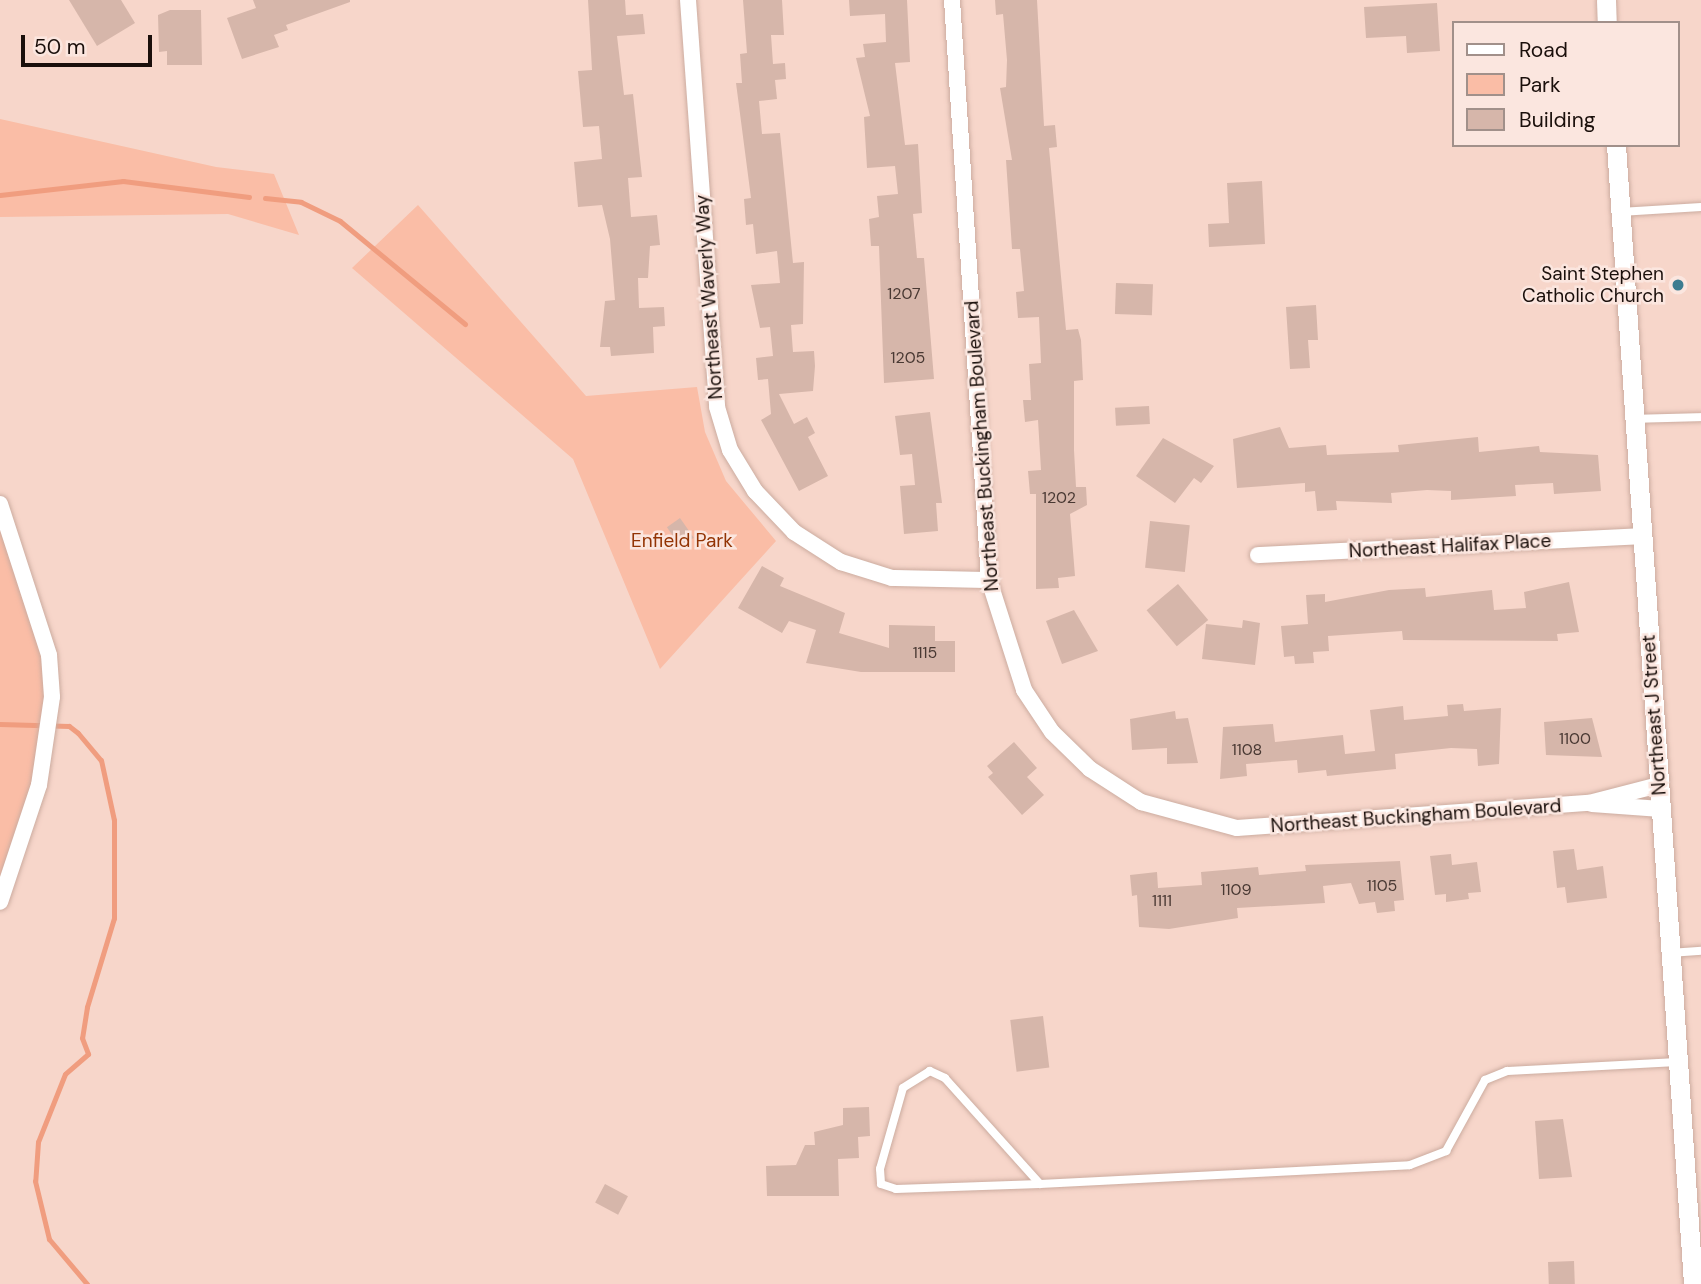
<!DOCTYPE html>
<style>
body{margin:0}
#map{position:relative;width:1701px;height:1284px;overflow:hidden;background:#f7d6ca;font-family:"DM Sans",sans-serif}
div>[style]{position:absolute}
.green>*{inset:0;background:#fabda6}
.stream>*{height:5px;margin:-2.5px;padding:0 2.5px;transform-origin:2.5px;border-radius:2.5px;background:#f09d7f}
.building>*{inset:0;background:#d6b6aa;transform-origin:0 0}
.roads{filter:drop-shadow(0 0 2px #ccaca0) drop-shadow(0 0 2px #ccaca0)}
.service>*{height:8px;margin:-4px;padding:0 4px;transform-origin:4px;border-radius:4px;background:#fff}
.minor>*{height:16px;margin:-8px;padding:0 8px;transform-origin:8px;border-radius:8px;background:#fff}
.tertiary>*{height:19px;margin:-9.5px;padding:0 9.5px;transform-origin:9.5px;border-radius:9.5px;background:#fff}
.dots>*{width:19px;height:19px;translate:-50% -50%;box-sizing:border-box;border:4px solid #fbe6df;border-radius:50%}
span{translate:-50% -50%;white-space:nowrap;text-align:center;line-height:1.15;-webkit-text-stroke:5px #fbe6df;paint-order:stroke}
.number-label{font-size:16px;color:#493933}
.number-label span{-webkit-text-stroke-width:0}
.poi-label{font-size:19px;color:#1a0f0b}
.right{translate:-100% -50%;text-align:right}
.street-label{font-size:19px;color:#1a0f0b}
.park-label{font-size:19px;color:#933404}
.legend{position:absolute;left:1452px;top:21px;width:228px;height:126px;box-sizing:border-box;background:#fbe6df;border:2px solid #a1908a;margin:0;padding:9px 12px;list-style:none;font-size:21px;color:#1a0f0b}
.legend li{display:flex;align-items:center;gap:14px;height:35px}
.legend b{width:35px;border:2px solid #a1908a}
.scale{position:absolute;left:21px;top:35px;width:131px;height:32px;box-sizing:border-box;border:4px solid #1a0f0b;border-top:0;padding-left:9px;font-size:21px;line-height:24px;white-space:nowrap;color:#1a0f0b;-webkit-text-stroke:5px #fbe6df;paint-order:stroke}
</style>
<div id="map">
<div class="green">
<div style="clip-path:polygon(0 119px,216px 167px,274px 174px,299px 235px,228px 214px,0 217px)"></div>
<div style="clip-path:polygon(418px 205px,586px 396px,697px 387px,705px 432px,726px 481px,776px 541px,660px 669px,573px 459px,352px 268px)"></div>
<div style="clip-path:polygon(0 500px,49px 677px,40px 767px,0 909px)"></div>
</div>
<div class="stream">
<div style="left:0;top:195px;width:124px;rotate:-6.5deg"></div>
<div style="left:123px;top:181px;width:127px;rotate:7.2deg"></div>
<div style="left:265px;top:198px;width:36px;rotate:6deg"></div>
<div style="left:301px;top:202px;width:43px;rotate:26deg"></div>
<div style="left:340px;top:221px;width:162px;rotate:39.5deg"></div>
<div style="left:0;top:724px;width:69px;rotate:1.7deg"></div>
<div style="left:69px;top:726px;width:11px;rotate:38deg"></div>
<div style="left:78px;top:733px;width:35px;rotate:50deg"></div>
<div style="left:101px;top:760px;width:61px;rotate:77.8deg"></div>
<div style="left:114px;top:820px;width:98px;rotate:90deg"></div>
<div style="left:114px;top:918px;width:93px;rotate:106.9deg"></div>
<div style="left:87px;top:1007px;width:31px;rotate:99deg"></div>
<div style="left:82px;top:1038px;width:17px;rotate:69deg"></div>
<div style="left:88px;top:1054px;width:30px;rotate:139deg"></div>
<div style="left:65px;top:1074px;width:73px;rotate:111.7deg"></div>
<div style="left:38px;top:1142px;width:39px;rotate:94deg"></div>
<div style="left:35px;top:1181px;width:60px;rotate:76.4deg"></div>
<div style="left:49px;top:1239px;width:59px;rotate:49.8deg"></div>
</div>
<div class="building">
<div style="clip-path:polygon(69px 0,121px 0,135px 23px,97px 46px)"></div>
<div style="clip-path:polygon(253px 0,350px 0,350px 2px,286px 25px,288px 30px,274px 35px,279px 47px,242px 59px,227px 18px,256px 8px)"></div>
<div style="clip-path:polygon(588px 0,625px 0,626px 15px,643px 14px,645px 34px,617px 36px,624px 95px,633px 94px,642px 177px,628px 178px,631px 217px,657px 215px,660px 245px,650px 246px,648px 278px,638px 278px,639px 308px,664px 307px,665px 326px,653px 327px,654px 353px,611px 356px,610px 347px,600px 347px,605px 301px,615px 300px,610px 239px,602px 205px,578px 207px,574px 162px,602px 159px,599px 126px,583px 127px,578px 71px,592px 70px)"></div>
<div style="clip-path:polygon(743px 0,782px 0,784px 35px,771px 35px,773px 64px,785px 63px,786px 79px,775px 80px,777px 99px,759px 101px,762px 134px,780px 133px,793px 263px,804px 262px,803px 324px,791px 325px,793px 352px,814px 351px,815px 366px,813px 391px,779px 394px,794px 424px,807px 417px,815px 433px,808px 437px,828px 476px,799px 491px,761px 420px,771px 414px,768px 379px,758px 380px,756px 358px,773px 356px,770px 327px,760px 328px,751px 285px,780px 283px,777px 251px,756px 254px,753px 224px,746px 225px,744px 199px,751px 198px,736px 83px,742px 83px,740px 54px,747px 53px)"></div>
<div style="clip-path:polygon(849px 0,907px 0,910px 62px,895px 63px,905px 145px,918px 144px,922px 213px,913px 214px,917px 258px,924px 258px,934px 379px,884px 383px,879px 246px,871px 246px,869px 219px,879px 217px,877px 196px,898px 194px,895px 166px,867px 168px,864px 117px,870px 116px,856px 58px,865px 57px,863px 44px,886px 42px,885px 14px,850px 16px)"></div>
<div style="clip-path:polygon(995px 0,1037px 0,1044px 126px,1055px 125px,1057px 147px,1049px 148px,1066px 330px,1078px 329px,1081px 340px,1083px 380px,1074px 381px,1074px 450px,1076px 487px,1086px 487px,1087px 505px,1070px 514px,1075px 576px,1058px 578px,1059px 588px,1036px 589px,1036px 494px,1030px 494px,1028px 471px,1041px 470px,1038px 420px,1025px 422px,1023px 400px,1031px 400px,1029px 364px,1041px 363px,1039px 317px,1018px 318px,1016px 292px,1024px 291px,1020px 249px,1012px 249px,1006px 160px,1012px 160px,1000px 88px,1006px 87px,1007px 60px,1003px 14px,996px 15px)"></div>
<div style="clip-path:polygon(1437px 3px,1440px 51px,1407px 53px,1406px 36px,1366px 38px,1364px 7px)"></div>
<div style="clip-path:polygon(170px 10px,201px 10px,202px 65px,167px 65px,167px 51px,159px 52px,158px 15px)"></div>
<div style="clip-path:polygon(1262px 181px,1265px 244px,1209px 247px,1208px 224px,1229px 223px,1227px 183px)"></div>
<div style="left:1116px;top:283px;width:37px;height:31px;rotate:2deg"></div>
<div style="clip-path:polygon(1316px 305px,1318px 340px,1308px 340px,1310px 368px,1290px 369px,1286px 307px)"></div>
<div style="left:1149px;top:406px;width:18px;height:34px;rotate:87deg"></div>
<div style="clip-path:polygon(930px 412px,942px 503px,936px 503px,938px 531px,904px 534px,900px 486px,915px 485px,912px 454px,900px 455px,895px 416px)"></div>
<div style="clip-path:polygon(1280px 427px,1289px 448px,1326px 445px,1327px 455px,1399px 452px,1398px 445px,1478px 437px,1479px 452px,1539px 446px,1540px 452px,1598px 455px,1601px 491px,1554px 494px,1553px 483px,1515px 485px,1516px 496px,1451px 500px,1451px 491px,1427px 490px,1391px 493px,1392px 503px,1336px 501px,1337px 510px,1317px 511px,1315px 491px,1305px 492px,1305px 483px,1237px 488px,1233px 439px)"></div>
<div style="clip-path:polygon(1163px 438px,1214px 466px,1201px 483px,1194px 478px,1175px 503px,1136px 476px)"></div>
<div style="left:680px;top:518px;width:24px;height:16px;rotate:55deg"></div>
<div style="left:1150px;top:521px;width:40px;height:47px;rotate:6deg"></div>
<div style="clip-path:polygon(762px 566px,784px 578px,780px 586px,845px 613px,839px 633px,889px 648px,889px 625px,935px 626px,935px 641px,955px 641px,955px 672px,861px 672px,806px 663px,816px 630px,789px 621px,782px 633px,738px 608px)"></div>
<div style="clip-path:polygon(1569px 582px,1579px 632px,1557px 634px,1558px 641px,1403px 640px,1402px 631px,1328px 636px,1329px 651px,1313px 652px,1314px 663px,1295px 664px,1294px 656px,1284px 657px,1281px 626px,1308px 624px,1306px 595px,1325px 594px,1325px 602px,1389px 590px,1425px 588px,1426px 597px,1492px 590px,1494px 610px,1526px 608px,1524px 592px)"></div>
<div style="left:1178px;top:584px;width:47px;height:41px;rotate:50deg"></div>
<div style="clip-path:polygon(1074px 610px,1098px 651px,1062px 664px,1046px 621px)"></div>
<div style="clip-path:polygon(1243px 620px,1260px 623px,1255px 665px,1202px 659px,1206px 624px,1242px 628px)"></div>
<div style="clip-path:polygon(1463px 704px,1464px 711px,1501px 708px,1499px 764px,1478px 766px,1477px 749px,1451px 748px,1395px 754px,1396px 769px,1327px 776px,1326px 770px,1298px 773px,1297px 760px,1246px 764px,1247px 776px,1220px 779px,1223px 727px,1273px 724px,1275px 742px,1343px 735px,1345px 754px,1375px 751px,1370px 710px,1403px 706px,1404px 720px,1448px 716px,1447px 705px)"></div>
<div style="clip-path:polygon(1175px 711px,1176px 719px,1188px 718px,1198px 763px,1167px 764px,1167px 748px,1132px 750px,1130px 719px)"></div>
<div style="clip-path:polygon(1592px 718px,1602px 757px,1546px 755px,1544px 722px)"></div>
<div style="clip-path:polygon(1014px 742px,1037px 768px,1027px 777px,1044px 795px,1022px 815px,988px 777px,993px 773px,987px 766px)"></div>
<div style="clip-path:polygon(1574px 849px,1577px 870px,1603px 866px,1607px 898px,1567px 903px,1565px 887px,1557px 888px,1553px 851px)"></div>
<div style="clip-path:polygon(1451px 854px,1452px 865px,1477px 862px,1481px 892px,1468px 893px,1469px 899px,1446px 902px,1446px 894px,1435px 895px,1430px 856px)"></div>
<div style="clip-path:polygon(1400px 861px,1404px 900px,1394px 901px,1395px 911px,1377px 913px,1375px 902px,1359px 904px,1351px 883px,1323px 886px,1325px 903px,1237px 908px,1238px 918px,1169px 929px,1139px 927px,1137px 895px,1132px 896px,1130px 875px,1157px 872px,1158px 888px,1202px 885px,1201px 872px,1258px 867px,1259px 875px,1306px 871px,1305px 865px)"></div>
<div style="left:1043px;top:1016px;width:52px;height:33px;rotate:83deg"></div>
<div style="clip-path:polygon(869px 1107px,870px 1136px,858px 1137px,859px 1158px,838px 1159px,839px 1196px,767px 1196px,766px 1166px,796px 1165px,805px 1145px,815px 1145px,814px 1132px,843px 1125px,843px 1108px)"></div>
<div style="clip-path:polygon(1563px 1119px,1572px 1177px,1539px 1179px,1535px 1121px)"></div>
<div style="left:605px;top:1184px;width:26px;height:21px;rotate:28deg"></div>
<div style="left:1574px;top:1261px;width:23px;height:26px;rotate:88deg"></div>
</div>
<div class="roads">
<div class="service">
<div style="left:1620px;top:212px;width:81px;rotate:-3.5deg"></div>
<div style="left:1634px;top:419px;width:67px;rotate:-1.7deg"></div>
<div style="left:1670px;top:953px;width:31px;rotate:-4deg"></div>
<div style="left:1040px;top:1184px;width:142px;rotate:-131.9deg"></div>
<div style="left:945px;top:1078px;width:17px;rotate:-155deg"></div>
<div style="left:930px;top:1071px;width:32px;rotate:148deg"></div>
<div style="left:903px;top:1088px;width:84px;rotate:105.9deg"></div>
<div style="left:880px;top:1169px;width:15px;rotate:86deg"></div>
<div style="left:881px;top:1184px;width:16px;rotate:18deg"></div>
<div style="left:896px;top:1189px;width:144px;rotate:-2deg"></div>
<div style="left:1040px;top:1184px;width:370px;rotate:-2.9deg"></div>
<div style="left:1410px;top:1165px;width:39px;rotate:-21deg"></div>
<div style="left:1446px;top:1151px;width:81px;rotate:-61.2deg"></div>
<div style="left:1485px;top:1080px;width:24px;rotate:-22deg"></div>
<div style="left:1507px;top:1071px;width:171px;rotate:-3deg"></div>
</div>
<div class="minor">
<div style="left:688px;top:0;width:408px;rotate:85.9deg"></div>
<div style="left:717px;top:407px;width:45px;rotate:73.2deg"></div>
<div style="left:730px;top:450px;width:48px;rotate:58.6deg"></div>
<div style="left:755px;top:491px;width:57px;rotate:46.4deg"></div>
<div style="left:794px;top:532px;width:56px;rotate:32.6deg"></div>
<div style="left:841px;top:562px;width:53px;rotate:17.4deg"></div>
<div style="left:892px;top:578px;width:97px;rotate:1.2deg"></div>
<div style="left:952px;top:0;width:581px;rotate:86.35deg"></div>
<div style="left:989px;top:580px;width:115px;rotate:72.3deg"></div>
<div style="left:1024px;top:690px;width:50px;rotate:56.3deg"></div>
<div style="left:1052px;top:732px;width:53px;rotate:44.2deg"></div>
<div style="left:1090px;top:769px;width:61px;rotate:32.9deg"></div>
<div style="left:1141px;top:802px;width:99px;rotate:15.2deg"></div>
<div style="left:1237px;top:828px;width:353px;rotate:-4.1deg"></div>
<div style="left:1589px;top:803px;width:72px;rotate:-14.4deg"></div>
<div style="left:0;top:504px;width:159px;rotate:72deg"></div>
<div style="left:49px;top:655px;width:42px;rotate:85.9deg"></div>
<div style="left:52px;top:697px;width:89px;rotate:98.4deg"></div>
<div style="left:39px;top:785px;width:123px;rotate:108.4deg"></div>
<div style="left:1258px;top:555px;width:384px;rotate:-2.8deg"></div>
<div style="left:1592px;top:804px;width:69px;rotate:4.1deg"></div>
</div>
<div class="tertiary">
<div style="left:1606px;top:0;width:23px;rotate:88deg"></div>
<div style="left:1616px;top:145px;width:1142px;rotate:86.13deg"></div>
</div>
</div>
<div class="dots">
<div style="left:1678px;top:285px;background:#3c7c90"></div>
</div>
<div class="number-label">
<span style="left:904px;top:294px">1207</span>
<span style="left:908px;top:358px">1205</span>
<span style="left:1059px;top:498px">1202</span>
<span style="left:925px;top:653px">1115</span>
<span style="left:1575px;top:739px">1100</span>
<span style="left:1247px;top:750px">1108</span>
<span style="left:1382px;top:886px">1105</span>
<span style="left:1236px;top:890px">1109</span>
<span style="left:1162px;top:901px">1111</span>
</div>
<div class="poi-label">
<span class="right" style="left:1664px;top:285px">Saint Stephen<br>Catholic Church</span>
</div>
<div class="street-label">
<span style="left:709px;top:297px;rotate:-94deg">Northeast Waverly Way</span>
<span style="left:982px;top:446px;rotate:-94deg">Northeast Buckingham Boulevard</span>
<span style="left:1450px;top:546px;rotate:-3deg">Northeast Halifax Place</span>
<span style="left:1654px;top:715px;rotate:-94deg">Northeast J Street</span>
<span style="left:1416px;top:816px;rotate:-4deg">Northeast Buckingham Boulevard</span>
</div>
<div class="park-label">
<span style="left:682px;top:541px">Enfield Park</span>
</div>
<ul class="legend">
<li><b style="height:9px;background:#fff"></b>Road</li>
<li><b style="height:19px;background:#fabda6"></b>Park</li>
<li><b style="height:19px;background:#d6b6aa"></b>Building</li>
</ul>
<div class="scale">50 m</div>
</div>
